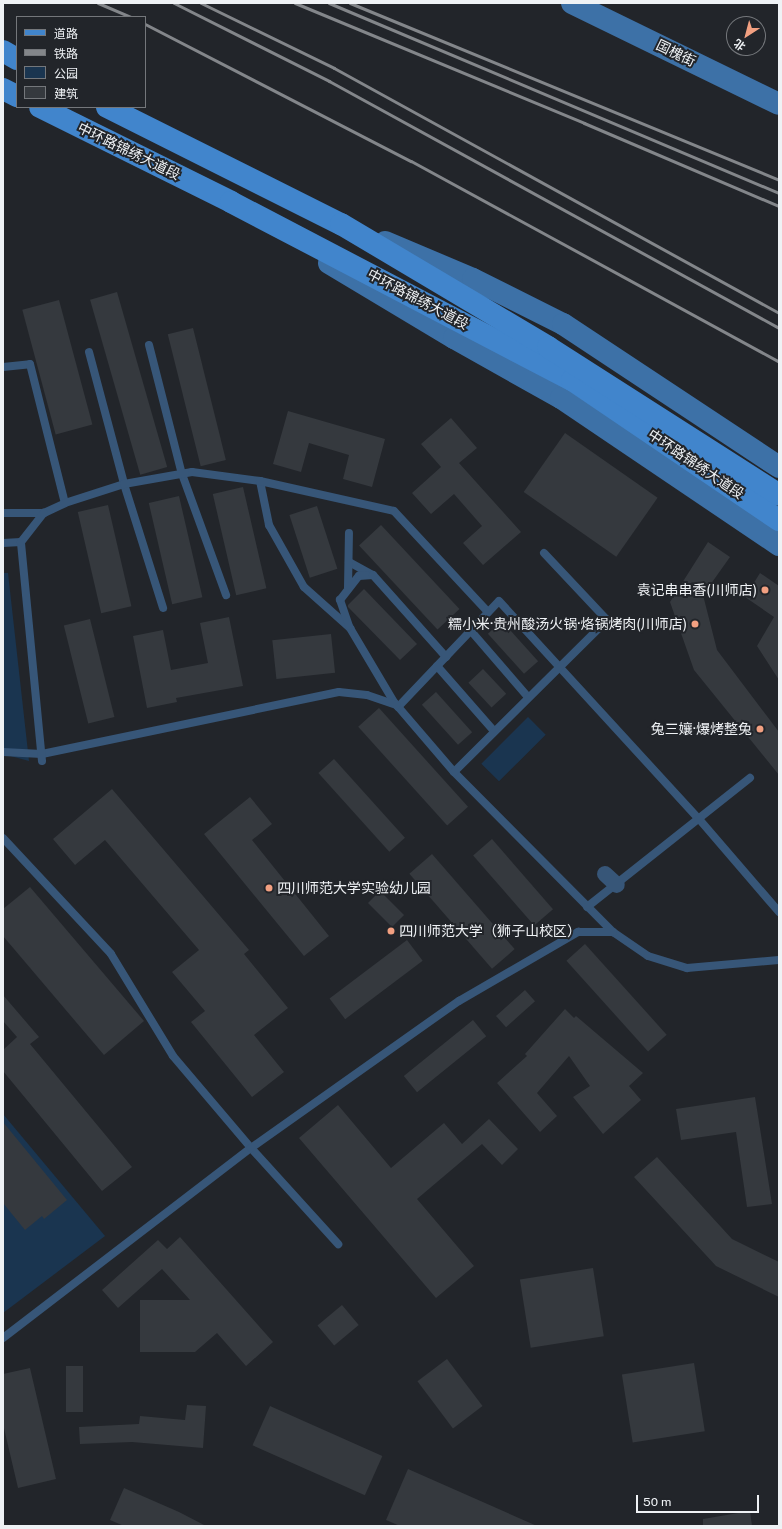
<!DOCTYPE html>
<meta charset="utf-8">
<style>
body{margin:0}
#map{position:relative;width:782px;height:1529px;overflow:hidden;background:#22252a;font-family:"Public Sans","Noto Sans SC",sans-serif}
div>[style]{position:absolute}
.green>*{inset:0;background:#1a3550;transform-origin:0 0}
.building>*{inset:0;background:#35393e;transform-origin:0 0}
.lane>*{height:8px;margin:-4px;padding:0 4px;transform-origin:4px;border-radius:4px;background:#375678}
.street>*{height:16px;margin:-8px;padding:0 8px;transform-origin:8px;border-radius:8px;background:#375678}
.secondary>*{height:22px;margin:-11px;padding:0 11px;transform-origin:11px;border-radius:11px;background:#3d71a7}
.primary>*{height:22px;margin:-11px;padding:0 11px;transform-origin:11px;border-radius:11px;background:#4185cc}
.rail>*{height:3px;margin:-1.5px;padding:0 1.5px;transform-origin:1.5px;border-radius:1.5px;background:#83868a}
.dots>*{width:11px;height:11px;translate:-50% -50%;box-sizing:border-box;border:2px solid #22252a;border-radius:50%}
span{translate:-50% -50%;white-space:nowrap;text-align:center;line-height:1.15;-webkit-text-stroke:4px #22252a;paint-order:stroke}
.street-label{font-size:14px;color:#eff2f5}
.poi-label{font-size:14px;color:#eff2f5}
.right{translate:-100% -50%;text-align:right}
.left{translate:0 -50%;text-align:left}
.frame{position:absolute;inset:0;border:4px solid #eff2f5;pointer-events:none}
.legend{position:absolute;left:16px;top:16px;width:130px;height:92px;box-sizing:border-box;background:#22252a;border:1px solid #74777b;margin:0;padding:5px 7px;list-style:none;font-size:12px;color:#eff2f5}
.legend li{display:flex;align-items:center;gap:8px;height:20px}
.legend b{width:20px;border:1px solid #74777b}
.north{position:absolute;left:726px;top:16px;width:40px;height:40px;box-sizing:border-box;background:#22252a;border:1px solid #74777b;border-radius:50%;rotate:216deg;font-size:11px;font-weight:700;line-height:16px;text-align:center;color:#eff2f5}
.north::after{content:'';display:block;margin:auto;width:14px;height:18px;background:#f2a081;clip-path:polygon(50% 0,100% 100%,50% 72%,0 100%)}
.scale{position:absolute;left:636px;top:1495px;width:123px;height:18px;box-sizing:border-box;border:2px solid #eff2f5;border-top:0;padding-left:5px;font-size:12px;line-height:14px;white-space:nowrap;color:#eff2f5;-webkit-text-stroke:3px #22252a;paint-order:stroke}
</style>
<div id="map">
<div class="green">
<div style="clip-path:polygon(3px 573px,8px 573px,29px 761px,3px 754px)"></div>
<div style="left:528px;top:717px;width:25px;height:66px;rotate:45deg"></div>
<div style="clip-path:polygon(3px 1114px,105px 1236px,3px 1313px)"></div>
</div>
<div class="building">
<div style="left:117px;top:292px;width:182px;height:28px;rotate:74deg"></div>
<div style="left:59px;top:300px;width:129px;height:38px;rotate:75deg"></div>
<div style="left:193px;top:328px;width:136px;height:26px;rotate:76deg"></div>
<div style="clip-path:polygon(288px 411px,385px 439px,372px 487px,343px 479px,349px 455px,309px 443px,301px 472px,273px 464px)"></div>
<div style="clip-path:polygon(451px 418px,477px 448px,459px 463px,521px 532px,483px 565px,463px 543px,482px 526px,454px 494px,431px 514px,412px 493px,441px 467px,421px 444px)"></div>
<div style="left:565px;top:433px;width:113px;height:72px;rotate:35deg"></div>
<div style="left:243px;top:487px;width:104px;height:31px;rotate:77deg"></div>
<div style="left:179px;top:496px;width:104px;height:31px;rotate:77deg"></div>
<div style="left:108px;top:505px;width:104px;height:31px;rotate:77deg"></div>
<div style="left:317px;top:506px;width:66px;height:29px;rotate:72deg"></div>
<div style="left:381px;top:525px;width:115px;height:30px;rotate:47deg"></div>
<div style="clip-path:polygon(708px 542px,730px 557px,703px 595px,717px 650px,779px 732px,779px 775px,694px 670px,670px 602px)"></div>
<div style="clip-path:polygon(760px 573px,779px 586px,779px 680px,757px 646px,774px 617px,745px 597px)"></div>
<div style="clip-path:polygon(364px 589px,417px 644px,400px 660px,348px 607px,348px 605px)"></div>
<div style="clip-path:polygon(229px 617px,243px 686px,176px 698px,177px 702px,147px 708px,133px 636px,163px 630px,171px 670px,208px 663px,200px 623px)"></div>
<div style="left:90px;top:619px;width:101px;height:27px;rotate:76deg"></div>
<div style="left:502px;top:621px;width:54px;height:19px;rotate:48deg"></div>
<div style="left:331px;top:634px;width:39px;height:59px;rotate:84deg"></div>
<div style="left:483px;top:669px;width:34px;height:20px;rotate:47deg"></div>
<div style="left:436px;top:692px;width:54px;height:19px;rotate:48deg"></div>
<div style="left:379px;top:708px;width:133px;height:28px;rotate:48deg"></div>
<div style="left:334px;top:759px;width:106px;height:21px;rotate:48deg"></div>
<div style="clip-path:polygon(112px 789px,249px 950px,244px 954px,288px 1008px,254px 1035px,284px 1072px,252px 1097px,191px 1022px,205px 1011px,172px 972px,199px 950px,105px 840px,75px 865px,53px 839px)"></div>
<div style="clip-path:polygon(250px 797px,272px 824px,252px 840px,329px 936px,304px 956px,204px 834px)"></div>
<div style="left:492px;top:839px;width:93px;height:25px;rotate:49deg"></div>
<div style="left:432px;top:854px;width:126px;height:30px;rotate:49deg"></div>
<div style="clip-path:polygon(30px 887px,144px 1021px,104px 1055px,3px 936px,3px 909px)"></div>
<div style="left:380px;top:891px;width:34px;height:17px;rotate:45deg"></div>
<div style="left:407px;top:940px;width:26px;height:97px;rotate:53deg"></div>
<div style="left:585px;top:944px;width:122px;height:25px;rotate:48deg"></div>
<div style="left:525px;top:990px;width:15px;height:39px;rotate:48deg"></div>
<div style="clip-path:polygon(3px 995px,39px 1037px,30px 1044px,132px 1167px,102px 1191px,3px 1071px,3px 1050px,17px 1037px,3px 1021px)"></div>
<div style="clip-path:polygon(565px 1009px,574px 1018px,576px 1016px,643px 1073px,629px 1086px,641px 1100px,603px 1134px,573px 1097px,590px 1086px,569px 1056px,537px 1093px,557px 1116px,540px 1132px,497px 1083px,527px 1056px,525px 1054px)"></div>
<div style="left:473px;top:1020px;width:21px;height:89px;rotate:51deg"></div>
<div style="clip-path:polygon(755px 1097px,772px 1204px,747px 1207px,736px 1132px,681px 1140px,676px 1109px)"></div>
<div style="clip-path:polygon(338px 1105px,391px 1168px,444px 1123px,462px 1144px,489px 1119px,518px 1149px,502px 1165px,482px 1144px,417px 1199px,474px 1266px,436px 1298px,299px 1138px)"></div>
<div style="clip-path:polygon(3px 1122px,67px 1200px,44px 1219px,42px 1216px,25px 1230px,3px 1203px)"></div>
<div style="clip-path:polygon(657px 1157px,732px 1239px,779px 1262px,779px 1297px,716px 1266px,634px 1177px)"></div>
<div style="clip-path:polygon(180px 1237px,273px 1342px,246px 1366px,217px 1333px,195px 1352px,140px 1352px,140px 1300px,190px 1300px,162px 1269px,118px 1308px,102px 1290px,158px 1240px,167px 1249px)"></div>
<div style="left:593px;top:1268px;width:69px;height:74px;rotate:81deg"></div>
<div style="left:342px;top:1305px;width:26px;height:32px;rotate:50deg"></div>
<div style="left:447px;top:1359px;width:59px;height:37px;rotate:53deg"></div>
<div style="left:694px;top:1363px;width:69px;height:73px;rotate:81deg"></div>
<div style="left:66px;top:1366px;width:17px;height:46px"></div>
<div style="clip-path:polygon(30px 1368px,56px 1479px,18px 1488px,3px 1424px,3px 1374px)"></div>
<div style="clip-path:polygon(187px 1405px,206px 1406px,203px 1448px,132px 1442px,80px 1444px,79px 1427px,139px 1424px,140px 1416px,185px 1420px)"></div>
<div style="left:270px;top:1406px;width:123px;height:43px;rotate:24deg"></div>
<div style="clip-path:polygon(408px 1469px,537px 1526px,400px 1526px,386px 1520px)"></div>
<div style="clip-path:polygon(124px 1488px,179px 1512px,206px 1526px,124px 1526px,110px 1520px)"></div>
<div style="clip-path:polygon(750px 1511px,752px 1526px,703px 1526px,703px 1519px)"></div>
</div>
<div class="lane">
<div style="left:149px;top:345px;width:133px;rotate:75.7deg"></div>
<div style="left:182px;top:474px;width:129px;rotate:70deg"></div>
<div style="left:89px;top:352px;width:137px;rotate:75.1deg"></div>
<div style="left:124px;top:484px;width:130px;rotate:72.5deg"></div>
<div style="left:3px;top:367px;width:27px;rotate:-6deg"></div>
<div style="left:30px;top:364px;width:143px;rotate:75.9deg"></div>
<div style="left:260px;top:481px;width:45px;rotate:78.4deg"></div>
<div style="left:269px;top:525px;width:71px;rotate:60.6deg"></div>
<div style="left:304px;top:587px;width:62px;rotate:41.7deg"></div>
<div style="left:350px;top:628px;width:86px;rotate:59.3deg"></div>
<div style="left:394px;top:702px;width:92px;rotate:49.4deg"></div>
<div style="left:454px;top:772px;width:226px;rotate:45.2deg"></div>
<div style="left:613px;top:932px;width:42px;rotate:34.4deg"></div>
<div style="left:648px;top:956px;width:41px;rotate:17.1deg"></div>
<div style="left:687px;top:968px;width:92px;rotate:-5deg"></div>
<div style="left:3px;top:513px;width:41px"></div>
<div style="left:44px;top:513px;width:23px;rotate:-25deg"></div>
<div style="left:65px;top:503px;width:62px;rotate:-17.9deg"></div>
<div style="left:124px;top:484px;width:69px;rotate:-10deg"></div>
<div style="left:192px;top:472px;width:69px;rotate:7.5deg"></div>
<div style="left:260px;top:481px;width:137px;rotate:12.6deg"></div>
<div style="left:394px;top:511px;width:138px;rotate:47.1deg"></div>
<div style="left:3px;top:543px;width:18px;rotate:-3deg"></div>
<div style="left:349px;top:562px;width:26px;rotate:29deg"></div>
<div style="left:348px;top:588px;width:55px;rotate:-89deg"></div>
<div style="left:349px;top:626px;width:28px;rotate:-109deg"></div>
<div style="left:340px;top:600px;width:31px;rotate:-52deg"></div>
<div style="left:359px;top:576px;width:14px;rotate:-4deg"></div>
<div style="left:373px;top:575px;width:110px;rotate:48.3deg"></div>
<div style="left:471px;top:631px;width:87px;rotate:49.2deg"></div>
<div style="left:437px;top:666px;width:86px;rotate:48.8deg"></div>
<div style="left:398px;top:707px;width:146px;rotate:-46.4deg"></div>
<div style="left:499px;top:601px;width:296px;rotate:47.5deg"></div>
<div style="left:699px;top:819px;width:123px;rotate:49.3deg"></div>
<div style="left:3px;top:752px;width:39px;rotate:3deg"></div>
<div style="left:42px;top:754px;width:303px;rotate:-11.8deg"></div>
<div style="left:339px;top:692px;width:28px;rotate:6deg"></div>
<div style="left:367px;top:695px;width:31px;rotate:19deg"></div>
<div style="left:42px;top:761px;width:220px;rotate:-95.5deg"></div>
<div style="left:21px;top:542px;width:37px;rotate:-52deg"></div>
<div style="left:454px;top:772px;width:216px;rotate:-44.8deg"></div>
<div style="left:607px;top:620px;width:92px;rotate:-133.2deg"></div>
<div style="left:3px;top:838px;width:158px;rotate:47deg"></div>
<div style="left:111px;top:954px;width:119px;rotate:58.7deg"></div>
<div style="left:173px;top:1056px;width:121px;rotate:49.7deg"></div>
<div style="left:251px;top:1148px;width:130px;rotate:47.8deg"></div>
<div style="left:587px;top:907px;width:208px;rotate:-38.4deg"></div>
<div style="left:3px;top:1338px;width:312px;rotate:-37.5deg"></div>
<div style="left:251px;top:1148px;width:255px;rotate:-35.3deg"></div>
<div style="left:459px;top:1001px;width:138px;rotate:-30.1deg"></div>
<div style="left:578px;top:932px;width:35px"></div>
</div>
<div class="street">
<div style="left:605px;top:874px;width:16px;rotate:43deg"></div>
</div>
<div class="secondary">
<div style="left:572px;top:3px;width:230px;rotate:26deg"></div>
<div style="left:385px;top:242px;width:95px;rotate:22.8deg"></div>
<div style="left:473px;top:279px;width:101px;rotate:26.6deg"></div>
<div style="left:563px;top:324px;width:259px;rotate:33.5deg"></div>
<div style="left:329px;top:263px;width:146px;rotate:31deg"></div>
<div style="left:454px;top:338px;width:123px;rotate:29.3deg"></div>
<div style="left:561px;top:398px;width:263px;rotate:34deg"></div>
</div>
<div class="primary">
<div style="left:3px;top:51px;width:16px;rotate:30deg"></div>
<div style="left:3px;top:89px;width:16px;rotate:27deg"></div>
<div style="left:40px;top:107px;width:213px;rotate:26.4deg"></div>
<div style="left:231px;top:202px;width:385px;rotate:27.6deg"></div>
<div style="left:572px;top:380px;width:250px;rotate:34.1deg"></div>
<div style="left:107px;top:107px;width:262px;rotate:26.6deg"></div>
<div style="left:341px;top:224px;width:241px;rotate:30.7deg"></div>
<div style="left:548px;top:347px;width:274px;rotate:32.6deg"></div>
</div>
<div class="rail">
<div style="left:98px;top:3px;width:36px;rotate:23deg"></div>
<div style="left:174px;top:3px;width:174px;rotate:26.7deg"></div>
<div style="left:329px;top:81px;width:513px;rotate:28.76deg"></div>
<div style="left:201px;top:3px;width:148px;rotate:26deg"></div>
<div style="left:334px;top:68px;width:508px;rotate:28.84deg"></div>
<div style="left:295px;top:3px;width:313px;rotate:22.5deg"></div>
<div style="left:584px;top:123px;width:212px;rotate:23.1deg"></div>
<div style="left:329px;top:3px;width:488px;rotate:22.9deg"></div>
<div style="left:350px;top:3px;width:464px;rotate:22.4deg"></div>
<div style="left:145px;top:24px;width:299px;rotate:27.3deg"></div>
<div style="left:411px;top:161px;width:419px;rotate:28.6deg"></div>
</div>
<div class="dots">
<div style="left:765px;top:590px;background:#f2a081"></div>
<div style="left:695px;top:624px;background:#f2a081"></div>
<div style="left:760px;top:729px;background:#f2a081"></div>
<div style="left:269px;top:888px;background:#f2a081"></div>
<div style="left:391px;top:931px;background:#f2a081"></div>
</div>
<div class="street-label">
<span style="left:676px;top:53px;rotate:26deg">国槐街</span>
<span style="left:129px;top:151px;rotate:26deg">中环路锦绣大道段</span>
<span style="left:418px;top:299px;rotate:28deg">中环路锦绣大道段</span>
<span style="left:696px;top:464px;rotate:34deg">中环路锦绣大道段</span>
</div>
<div class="poi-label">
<span class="right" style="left:757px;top:590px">袁记串串香(川师店)</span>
<span class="right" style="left:687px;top:624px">糯小米·贵州酸汤火锅·烙锅烤肉(川师店)</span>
<span class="right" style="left:752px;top:729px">兔三孃·爆烤整兔</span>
<span class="left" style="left:277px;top:888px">四川师范大学实验幼儿园</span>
<span class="left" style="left:399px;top:931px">四川师范大学（狮子山校区）</span>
</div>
<div class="frame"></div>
<ul class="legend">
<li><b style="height:5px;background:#4185cc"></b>道路</li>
<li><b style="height:5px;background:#83868a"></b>铁路</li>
<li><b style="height:11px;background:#1a3550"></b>公园</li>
<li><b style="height:11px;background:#35393e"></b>建筑</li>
</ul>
<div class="north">北</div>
<div class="scale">50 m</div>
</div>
